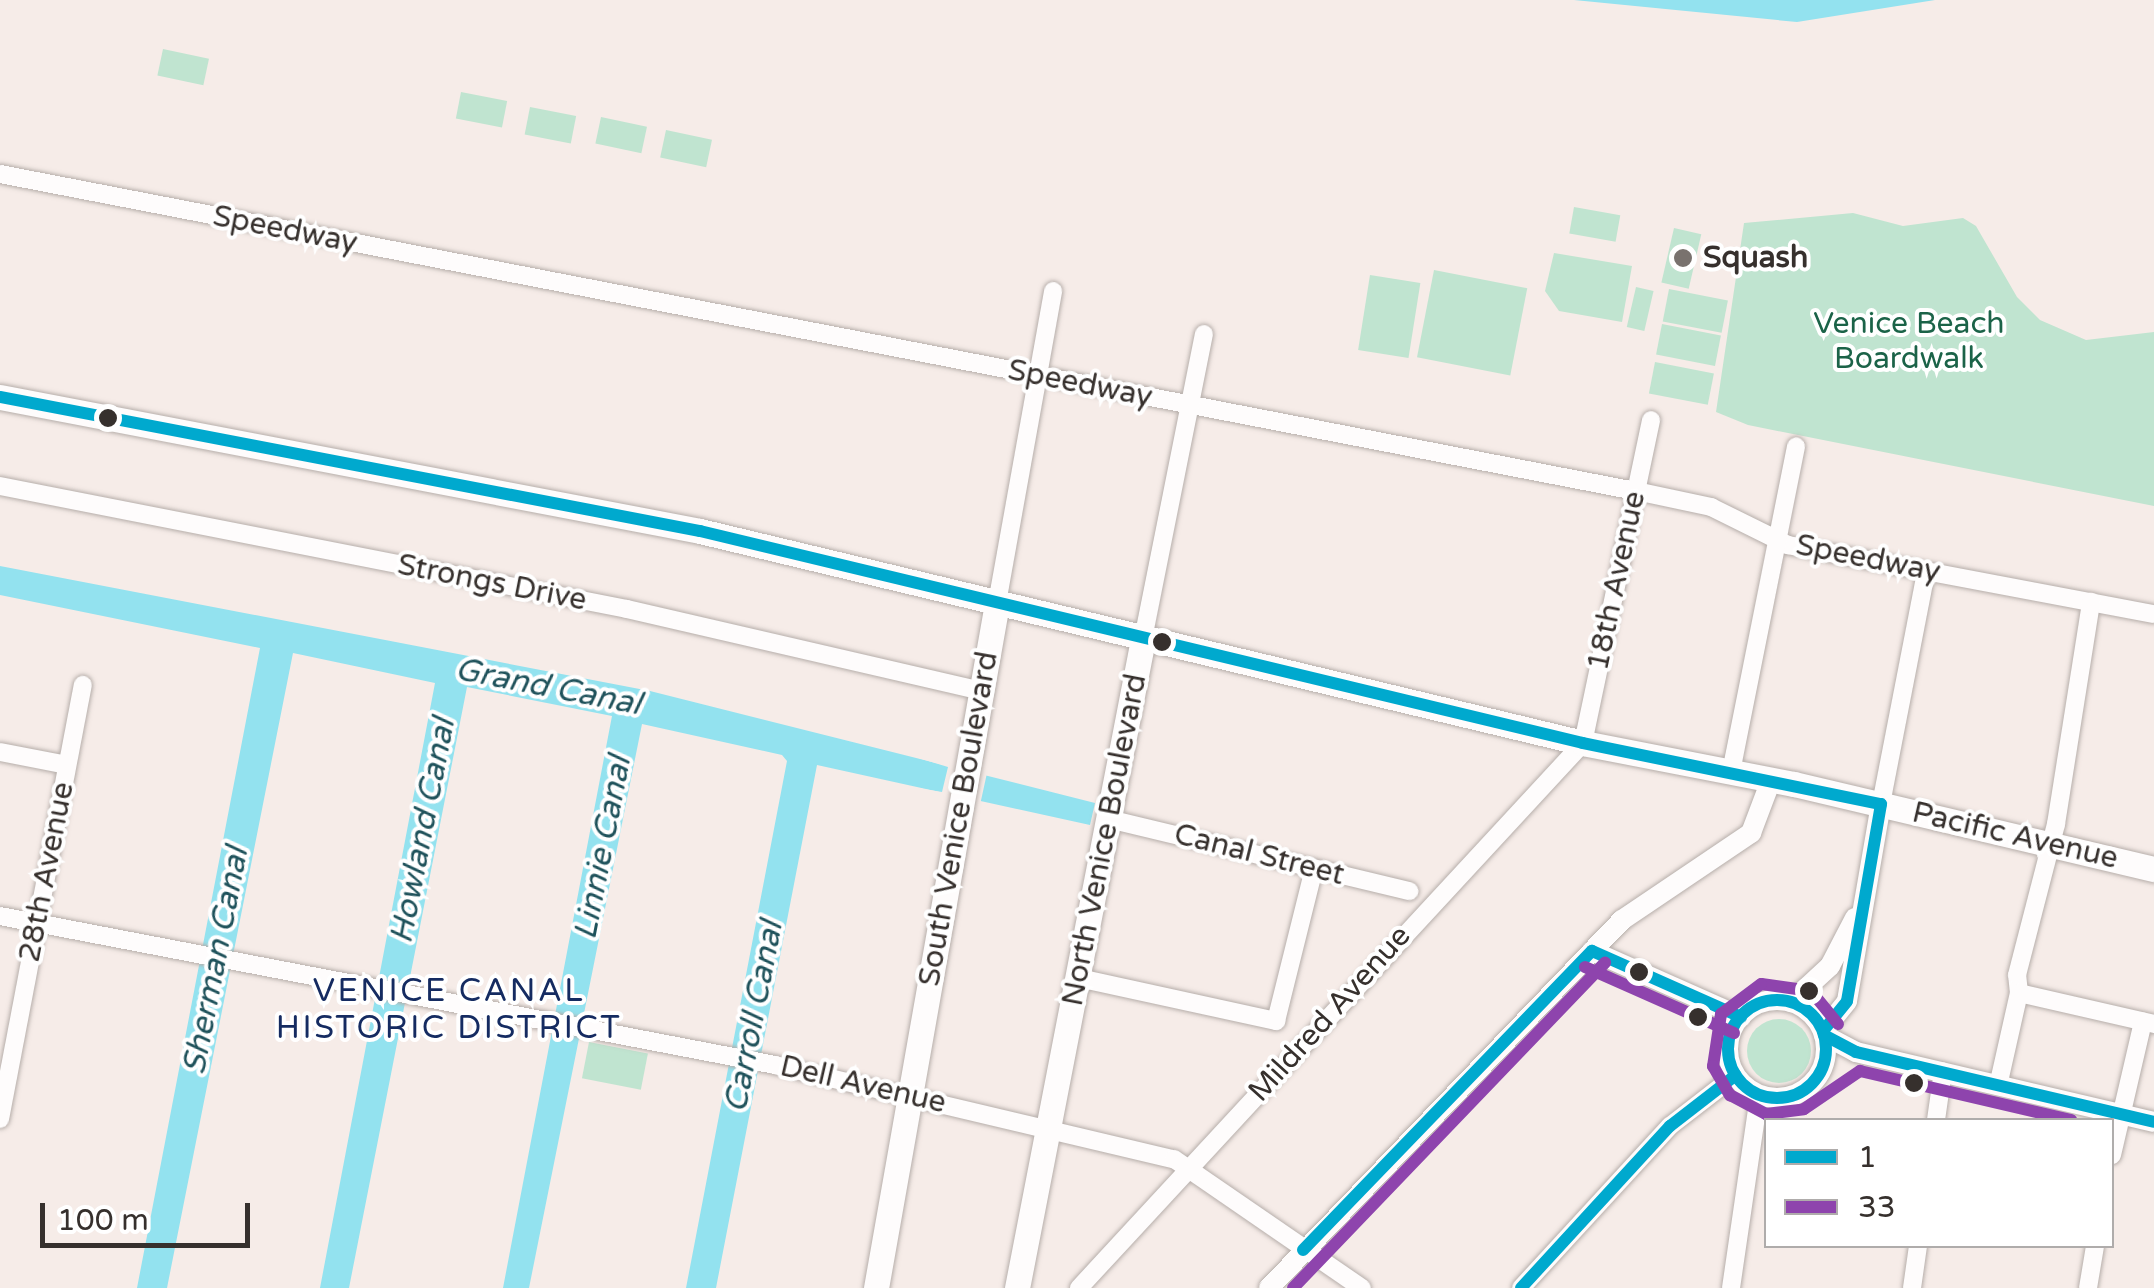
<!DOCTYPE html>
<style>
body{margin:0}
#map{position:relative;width:2154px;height:1288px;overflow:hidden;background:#f6ece8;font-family:"Varela Round",sans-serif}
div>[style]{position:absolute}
.green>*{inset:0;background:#c0e4d0;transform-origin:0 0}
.round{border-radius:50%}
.water>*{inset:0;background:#93e2ef}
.pier>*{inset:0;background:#f6ece8}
.roads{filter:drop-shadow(0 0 2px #b6aeaa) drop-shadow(0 0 2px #b6aeaa)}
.minor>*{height:18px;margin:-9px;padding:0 9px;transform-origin:9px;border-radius:9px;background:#fefcfc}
.tertiary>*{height:20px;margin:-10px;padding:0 10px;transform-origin:10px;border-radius:10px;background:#fefcfc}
.tertiary>.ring{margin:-10px;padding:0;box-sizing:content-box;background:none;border:20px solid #fefcfc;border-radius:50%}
.secondary>*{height:25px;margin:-12.5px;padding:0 12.5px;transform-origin:12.5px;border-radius:12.5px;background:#fefcfc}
.bus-1>*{height:12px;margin:-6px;padding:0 6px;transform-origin:6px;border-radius:6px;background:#00a9ce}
.bus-1>.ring{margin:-6px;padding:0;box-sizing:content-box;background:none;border:12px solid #00a9ce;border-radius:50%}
.bus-2>*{height:12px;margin:-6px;padding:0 6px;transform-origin:6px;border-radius:6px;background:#8e44ad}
.dots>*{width:28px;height:28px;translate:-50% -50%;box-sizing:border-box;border:5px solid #fff;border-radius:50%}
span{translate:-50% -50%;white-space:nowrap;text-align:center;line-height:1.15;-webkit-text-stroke:8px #fff;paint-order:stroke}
.street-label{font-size:30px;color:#36302d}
.poi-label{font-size:30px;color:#36302d;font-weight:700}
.left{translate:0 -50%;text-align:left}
.park-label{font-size:30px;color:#1b6348}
.water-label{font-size:32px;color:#1f525b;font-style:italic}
.neighbourhood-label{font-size:32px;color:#152b61;letter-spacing:2.5px}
.legend{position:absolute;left:1764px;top:1118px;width:350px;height:130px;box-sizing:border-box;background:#fff;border:2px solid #afacab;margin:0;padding:12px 18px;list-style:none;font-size:30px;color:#36302d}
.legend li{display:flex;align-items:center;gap:20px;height:50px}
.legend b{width:50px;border:2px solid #afacab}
.scale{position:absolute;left:40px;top:1203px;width:210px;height:45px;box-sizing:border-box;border:5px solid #36302d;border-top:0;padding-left:12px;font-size:30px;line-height:35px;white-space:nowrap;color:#36302d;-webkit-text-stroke:8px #fff;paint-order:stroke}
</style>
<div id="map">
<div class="green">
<div style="left:163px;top:49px;width:47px;height:27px;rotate:12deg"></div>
<div style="left:461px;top:92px;width:47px;height:27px;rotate:11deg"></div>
<div style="left:530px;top:107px;width:47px;height:28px;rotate:11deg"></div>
<div style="left:601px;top:117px;width:47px;height:27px;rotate:12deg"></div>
<div style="left:666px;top:130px;width:47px;height:28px;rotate:12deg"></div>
<div style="left:1574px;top:207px;width:47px;height:27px;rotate:10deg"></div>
<div style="clip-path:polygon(1853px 213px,1903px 226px,1963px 218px,1976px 226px,2017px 297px,2040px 320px,2086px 340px,2154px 332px,2154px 506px,1748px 425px,1716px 412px,1744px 223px)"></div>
<div style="left:1674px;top:228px;width:28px;height:56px;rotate:13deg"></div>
<div style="clip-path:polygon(1554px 253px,1632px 266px,1622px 322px,1559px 311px,1545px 291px)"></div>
<div style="left:1434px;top:270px;width:95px;height:89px;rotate:11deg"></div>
<div style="left:1370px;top:275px;width:51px;height:76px;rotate:9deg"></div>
<div style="left:1636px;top:287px;width:18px;height:41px;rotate:13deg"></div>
<div style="left:1669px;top:289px;width:60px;height:33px;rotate:11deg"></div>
<div style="left:1662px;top:324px;width:60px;height:31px;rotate:11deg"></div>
<div style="left:1655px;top:362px;width:60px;height:32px;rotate:11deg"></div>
<div class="round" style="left:1747px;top:1019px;width:64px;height:64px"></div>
<div style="left:589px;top:1042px;width:60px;height:37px;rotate:11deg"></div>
</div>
<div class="water">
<div style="clip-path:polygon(1574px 0,1935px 0,1797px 22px)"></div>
<div style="clip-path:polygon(0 566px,650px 691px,1095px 803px,1090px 825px,817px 765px,716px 1288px,686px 1288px,787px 761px,782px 755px,642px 724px,529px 1288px,503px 1288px,612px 716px,467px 687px,349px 1288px,320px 1288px,435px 683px,293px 653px,167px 1288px,137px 1288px,260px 648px,0 595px)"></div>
</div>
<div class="pier">
<div style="clip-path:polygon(902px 753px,987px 773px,980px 805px,893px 784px,942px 792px,948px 767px)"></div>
</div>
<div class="roads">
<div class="minor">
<div style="left:0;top:174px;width:1666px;rotate:10.97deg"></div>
<div style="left:1636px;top:491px;width:77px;rotate:12deg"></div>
<div style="left:1711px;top:507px;width:86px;rotate:26.3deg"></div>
<div style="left:1788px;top:545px;width:372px;rotate:10.7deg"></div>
<div style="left:0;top:486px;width:639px;rotate:11.1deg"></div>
<div style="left:627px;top:609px;width:364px;rotate:13deg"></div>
<div style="left:997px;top:603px;width:317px;rotate:-79.8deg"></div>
<div style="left:1143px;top:639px;width:311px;rotate:-78.7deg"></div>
<div style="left:0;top:752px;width:68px;rotate:11deg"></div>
<div style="left:1731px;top:772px;width:332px;rotate:-78.7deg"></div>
<div style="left:1881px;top:804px;width:236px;rotate:-79deg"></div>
<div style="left:1109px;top:819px;width:309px;rotate:13.5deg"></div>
<div style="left:0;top:916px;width:789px;rotate:10.88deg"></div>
<div style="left:775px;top:1065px;width:410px;rotate:13.3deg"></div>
<div style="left:1174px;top:1159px;width:228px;rotate:34.5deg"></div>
<div style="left:1079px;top:978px;width:202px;rotate:12.3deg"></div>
<div style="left:1276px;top:1021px;width:157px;rotate:-76deg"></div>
<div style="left:2019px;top:993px;width:139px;rotate:12.9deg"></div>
<div style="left:1998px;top:1086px;width:95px;rotate:-77.3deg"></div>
<div style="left:2019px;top:993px;width:18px;rotate:-96deg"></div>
<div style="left:2017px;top:975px;width:156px;rotate:-75.5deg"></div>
<div style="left:2056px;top:824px;width:225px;rotate:-81deg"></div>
<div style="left:0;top:1119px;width:442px;rotate:-79.2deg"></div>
<div style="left:1936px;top:1120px;width:49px;rotate:-81.9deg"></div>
<div style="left:2112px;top:1155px;width:137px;rotate:-76.9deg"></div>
<div style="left:1079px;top:1288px;width:742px;rotate:-47.24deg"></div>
<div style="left:1583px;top:743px;width:330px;rotate:-78.1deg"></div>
<div style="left:1521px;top:1288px;width:220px;rotate:-47.4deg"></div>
<div style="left:1670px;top:1126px;width:83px;rotate:-37.7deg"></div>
<div style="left:1731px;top:1288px;width:195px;rotate:-81.7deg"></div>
<div style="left:1912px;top:1288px;width:42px;rotate:-81.9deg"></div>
<div style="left:2088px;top:1288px;width:43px;rotate:-80.5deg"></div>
</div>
<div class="tertiary">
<div style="left:1592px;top:951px;width:163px;rotate:23.9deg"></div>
<div class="ring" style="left:1728px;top:1000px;width:78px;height:78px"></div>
<div style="left:1791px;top:1002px;width:53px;rotate:-42.7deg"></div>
<div style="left:1830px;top:966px;width:54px;rotate:-62.5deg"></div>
<div style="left:1823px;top:1031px;width:38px;rotate:-51deg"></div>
<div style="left:1847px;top:1001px;width:200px;rotate:-80.2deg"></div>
<div style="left:1824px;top:1035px;width:36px;rotate:28deg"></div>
<div style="left:1856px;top:1052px;width:306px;rotate:13.2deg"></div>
<div style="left:1269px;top:1288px;width:510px;rotate:-46.19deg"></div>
<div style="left:1622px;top:920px;width:156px;rotate:-34deg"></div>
<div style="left:1751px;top:833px;width:57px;rotate:-69.3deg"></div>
</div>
<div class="secondary">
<div style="left:0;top:397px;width:713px;rotate:10.84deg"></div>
<div style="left:700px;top:531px;width:908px;rotate:13.5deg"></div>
<div style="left:1583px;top:743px;width:215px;rotate:11deg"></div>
<div style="left:1794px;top:784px;width:370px;rotate:13.3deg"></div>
<div style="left:876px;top:1288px;width:696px;rotate:-79.98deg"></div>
<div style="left:1017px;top:1288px;width:661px;rotate:-79.01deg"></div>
</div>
</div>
<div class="bus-1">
<div style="left:0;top:397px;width:713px;rotate:10.84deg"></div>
<div style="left:700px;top:531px;width:908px;rotate:13.5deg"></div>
<div style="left:1583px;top:743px;width:304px;rotate:11.6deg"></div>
<div style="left:1592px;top:951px;width:163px;rotate:23.9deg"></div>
<div class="ring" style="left:1728px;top:1000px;width:86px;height:86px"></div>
<div style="left:1823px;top:1031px;width:38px;rotate:-51deg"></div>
<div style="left:1847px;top:1001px;width:200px;rotate:-80.2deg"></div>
<div style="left:1824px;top:1035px;width:36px;rotate:28deg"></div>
<div style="left:1856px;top:1052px;width:306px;rotate:13.2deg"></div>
<div style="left:1303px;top:1250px;width:416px;rotate:-46deg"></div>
<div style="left:1521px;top:1288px;width:220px;rotate:-47.4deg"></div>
<div style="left:1670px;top:1126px;width:83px;rotate:-37.7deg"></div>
</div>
<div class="bus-2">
<div style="left:1585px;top:967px;width:163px;rotate:23.9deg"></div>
<div style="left:1838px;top:1024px;width:43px;rotate:-129.3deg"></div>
<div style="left:1811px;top:991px;width:50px;rotate:-172deg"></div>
<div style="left:1761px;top:984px;width:50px;rotate:143.1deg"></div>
<div style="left:1721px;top:1014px;width:53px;rotate:98.7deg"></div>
<div style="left:1713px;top:1066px;width:34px;rotate:60deg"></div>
<div style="left:1730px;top:1095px;width:41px;rotate:27.8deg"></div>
<div style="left:1766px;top:1114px;width:38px;rotate:-7deg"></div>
<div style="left:1804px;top:1109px;width:68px;rotate:-34.2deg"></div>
<div style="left:1860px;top:1071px;width:217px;rotate:13.1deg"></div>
<div style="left:1293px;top:1288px;width:451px;rotate:-46.2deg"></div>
</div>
<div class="dots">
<div style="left:1683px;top:258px;background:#79726e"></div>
<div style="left:108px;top:418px;background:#36302d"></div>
<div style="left:1162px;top:642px;background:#36302d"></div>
<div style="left:1639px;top:972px;background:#36302d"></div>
<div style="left:1809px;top:991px;background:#36302d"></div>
<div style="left:1698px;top:1017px;background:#36302d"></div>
<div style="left:1914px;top:1083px;background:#36302d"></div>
</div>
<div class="street-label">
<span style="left:285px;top:230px;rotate:11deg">Speedway</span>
<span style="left:1080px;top:384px;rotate:11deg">Speedway</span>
<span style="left:1868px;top:559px;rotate:11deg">Speedway</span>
<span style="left:1617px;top:581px;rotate:-78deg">18th Avenue</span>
<span style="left:492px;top:583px;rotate:11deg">Strongs Drive</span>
<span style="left:959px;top:819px;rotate:-80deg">South Venice Boulevard</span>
<span style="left:2015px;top:836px;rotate:13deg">Pacific Avenue</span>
<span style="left:1105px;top:840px;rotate:-79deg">North Venice Boulevard</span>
<span style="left:1259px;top:855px;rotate:14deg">Canal Street</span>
<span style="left:47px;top:872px;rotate:-79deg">28th Avenue</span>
<span style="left:1330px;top:1014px;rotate:-48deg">Mildred Avenue</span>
<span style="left:863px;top:1085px;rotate:13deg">Dell Avenue</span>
</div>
<div class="poi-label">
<span class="left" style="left:1703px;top:258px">Squash</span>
</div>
<div class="park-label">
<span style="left:1909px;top:341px">Venice Beach<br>Boardwalk</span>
</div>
<div class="water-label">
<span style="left:548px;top:687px;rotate:11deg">Grand Canal</span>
<span style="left:423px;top:831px;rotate:-79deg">Howland Canal</span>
<span style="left:603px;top:848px;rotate:-79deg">Linnie Canal</span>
<span style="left:216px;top:961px;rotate:-79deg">Sherman Canal</span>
<span style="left:754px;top:1017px;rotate:-79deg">Carroll Canal</span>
</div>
<div class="neighbourhood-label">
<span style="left:449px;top:1010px">VENICE CANAL<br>HISTORIC DISTRICT</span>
</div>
<ul class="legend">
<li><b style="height:12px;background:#00a9ce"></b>1</li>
<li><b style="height:12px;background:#8e44ad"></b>33</li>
</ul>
<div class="scale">100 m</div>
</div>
